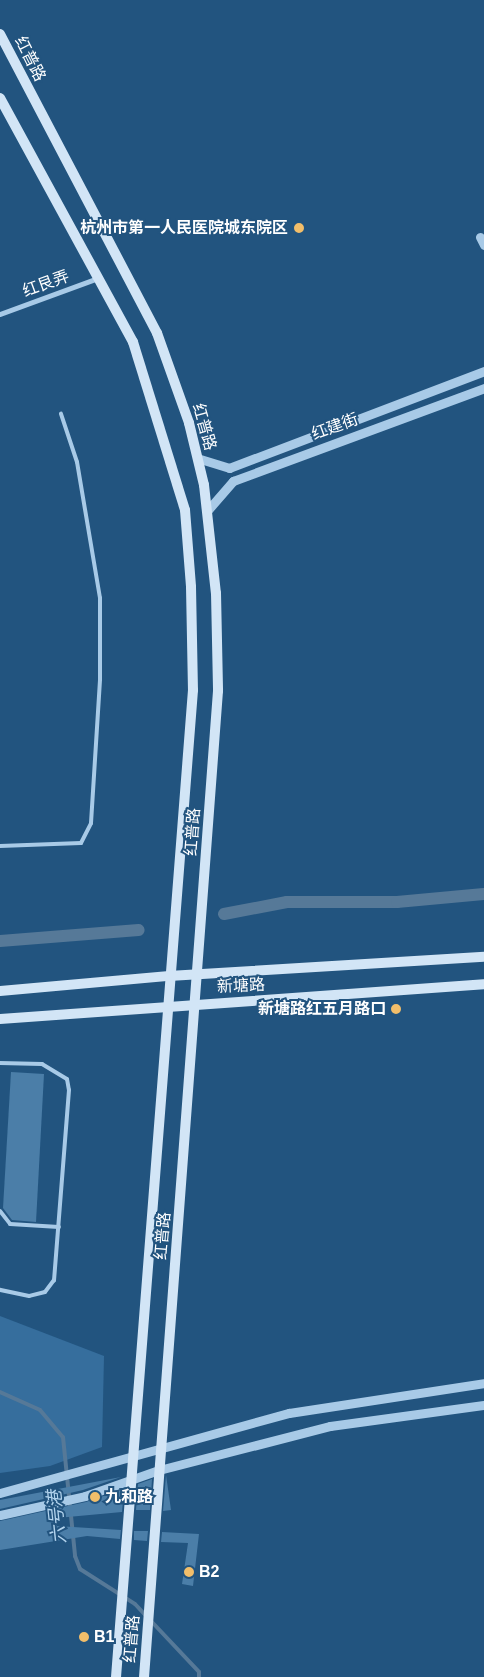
<!DOCTYPE html>
<meta charset="utf-8">
<style>
body{margin:0}
#map{position:relative;width:484px;height:1677px;overflow:hidden;background:#22547f;font-family:Arial,"Noto Sans SC",sans-serif}
div>[style]{position:absolute}
.green>*{inset:0;background:#366e9d}
.stream>*{height:4px;margin:-2px;padding:0 2px;transform-origin:2px;border-radius:2px;background:#567998}
.canal>*{height:12px;margin:-6px;padding:0 6px;transform-origin:6px;border-radius:6px;background:#567998}
.building>*{inset:0;background:#4b7ea8}
.service>*{height:4px;margin:-2px;padding:0 2px;transform-origin:2px;border-radius:2px;background:#a8cae7}
.minor>*{height:5px;margin:-2.5px;padding:0 2.5px;transform-origin:2.5px;border-radius:2.5px;background:#a8cae7}
.tertiary>*{height:9px;margin:-4.5px;padding:0 4.5px;transform-origin:4.5px;border-radius:4.5px;background:#a8cae7}
.secondary>*{height:10px;margin:-5px;padding:0 5px;transform-origin:5px;border-radius:5px;background:#d2e5f6}
.dots>*{width:14px;height:14px;translate:-50% -50%;box-sizing:border-box;border:2px solid #22547f;border-radius:50%}
span{translate:-50% -50%;white-space:nowrap;text-align:center;line-height:1.15;-webkit-text-stroke:4px #22547f;paint-order:stroke}
.street-label{font-size:16px;color:#fff}
.poi-label{font-size:16px;color:#fff;font-weight:700}
.right{translate:-100% -50%;text-align:right}
.left{translate:0 -50%;text-align:left}
.water-label{font-size:18px;color:#b3d4ee;font-style:italic}
</style>
<div id="map">
<div class="green">
<div style="clip-path:polygon(0 1316px,104px 1356px,102px 1447px,50px 1466px,0 1473px)"></div>
</div>
<div class="stream">
<div style="left:0;top:1392px;width:44px;rotate:24.2deg"></div>
<div style="left:40px;top:1410px;width:35px;rotate:50deg"></div>
<div style="left:63px;top:1437px;width:120px;rotate:84.2deg"></div>
<div style="left:75px;top:1556px;width:14px;rotate:69deg"></div>
<div style="left:80px;top:1569px;width:65px;rotate:32.5deg"></div>
<div style="left:135px;top:1604px;width:16px;rotate:47deg"></div>
<div style="left:151px;top:1621px;width:70px;rotate:46.7deg"></div>
<div style="left:199px;top:1672px;width:5px;rotate:90deg"></div>
</div>
<div class="canal">
<div style="left:224px;top:914px;width:64px;rotate:-10.8deg"></div>
<div style="left:287px;top:902px;width:110px"></div>
<div style="left:397px;top:902px;width:87px;rotate:-5.3deg"></div>
<div style="left:0;top:941px;width:139px;rotate:-4.5deg"></div>
</div>
<div class="building">
<div style="clip-path:polygon(11px 1072px,44px 1074px,36px 1222px,12px 1220px,3px 1208px)"></div>
<div style="clip-path:polygon(166px 1475px,171px 1510px,163px 1511px)"></div>
<div style="clip-path:polygon(121px 1477px,83px 1490px,0 1509px,0 1500px)"></div>
<div style="clip-path:polygon(152px 1479px,150px 1510px,136px 1510px,138px 1484px)"></div>
<div style="clip-path:polygon(124px 1489px,122px 1512px,57px 1518px,57px 1526px,121px 1530px,120px 1539px,87px 1536px,0 1550px,0 1521px,86px 1502px)"></div>
<div style="clip-path:polygon(134px 1531px,148px 1531px,147px 1541px,134px 1540px)"></div>
<div style="clip-path:polygon(162px 1532px,199px 1534px,193px 1586px,182px 1584px,188px 1543px,161px 1542px)"></div>
</div>
<div class="service">
<div style="left:0;top:846px;width:81px;rotate:-2.1deg"></div>
<div style="left:81px;top:843px;width:22px;rotate:-63deg"></div>
<div style="left:91px;top:823px;width:144px;rotate:-86.4deg"></div>
<div style="left:100px;top:679px;width:81px;rotate:-90deg"></div>
<div style="left:100px;top:598px;width:138px;rotate:-99.6deg"></div>
<div style="left:77px;top:462px;width:51px;rotate:-108.4deg"></div>
<div style="left:0;top:1063px;width:42px;rotate:1.4deg"></div>
<div style="left:42px;top:1064px;width:29px;rotate:31deg"></div>
<div style="left:67px;top:1079px;width:11px;rotate:80deg"></div>
<div style="left:69px;top:1090px;width:191px;rotate:94.5deg"></div>
<div style="left:54px;top:1280px;width:15px;rotate:127deg"></div>
<div style="left:45px;top:1292px;width:16px;rotate:166deg"></div>
<div style="left:29px;top:1296px;width:30px;rotate:-168deg"></div>
<div style="left:0;top:1211px;width:16px;rotate:52deg"></div>
<div style="left:10px;top:1224px;width:49px;rotate:3.5deg"></div>
</div>
<div class="minor">
<div style="left:0;top:314px;width:104px;rotate:-20.2deg"></div>
</div>
<div class="tertiary">
<div style="left:480px;top:237px;width:9px;rotate:63deg"></div>
<div style="left:197px;top:458px;width:34px;rotate:17deg"></div>
<div style="left:229px;top:468px;width:273px;rotate:-20.8deg"></div>
<div style="left:207px;top:511px;width:40px;rotate:-49deg"></div>
<div style="left:233px;top:481px;width:268px;rotate:-20.3deg"></div>
<div style="left:0;top:1493px;width:300px;rotate:-15.5deg"></div>
<div style="left:289px;top:1413px;width:197px;rotate:-8.7deg"></div>
<div style="left:0;top:1515px;width:87px;rotate:-12.6deg"></div>
<div style="left:85px;top:1496px;width:78px;rotate:-19.4deg"></div>
<div style="left:159px;top:1470px;width:177px;rotate:-14.4deg"></div>
<div style="left:330px;top:1426px;width:155px;rotate:-7.8deg"></div>
</div>
<div class="secondary">
<div style="left:0;top:34px;width:338px;rotate:62.3deg"></div>
<div style="left:157px;top:333px;width:96px;rotate:70.4deg"></div>
<div style="left:189px;top:423px;width:64px;rotate:76.4deg"></div>
<div style="left:204px;top:485px;width:109px;rotate:83.7deg"></div>
<div style="left:216px;top:593px;width:98px;rotate:88.8deg"></div>
<div style="left:218px;top:691px;width:989px;rotate:94.29deg"></div>
<div style="left:0;top:98px;width:278px;rotate:61.4deg"></div>
<div style="left:133px;top:342px;width:176px;rotate:72.8deg"></div>
<div style="left:185px;top:510px;width:77px;rotate:85.5deg"></div>
<div style="left:191px;top:587px;width:103px;rotate:88.9deg"></div>
<div style="left:193px;top:690px;width:990px;rotate:94.46deg"></div>
<div style="left:0;top:991px;width:170px;rotate:-5.1deg"></div>
<div style="left:169px;top:976px;width:316px;rotate:-3.5deg"></div>
<div style="left:0;top:1019px;width:485px;rotate:-4.1deg"></div>
</div>
<div class="dots">
<div style="left:299px;top:228px;background:#f2be6a"></div>
<div style="left:396px;top:1009px;background:#f2be6a"></div>
<div style="left:95px;top:1497px;background:#f2be6a"></div>
<div style="left:189px;top:1572px;background:#f2be6a"></div>
<div style="left:84px;top:1637px;background:#f2be6a"></div>
</div>
<div class="street-label">
<span style="left:30px;top:59px;rotate:63deg">红普路</span>
<span style="left:46px;top:284px;rotate:-20deg">红艮弄</span>
<span style="left:204px;top:427px;rotate:74deg">红普路</span>
<span style="left:335px;top:427px;rotate:-20deg">红建街</span>
<span style="left:193px;top:832px;rotate:-86deg">红普路</span>
<span style="left:241px;top:986px;rotate:-3deg">新塘路</span>
<span style="left:163px;top:1236px;rotate:-85deg">红普路</span>
<span style="left:132px;top:1639px;rotate:-85deg">红普路</span>
</div>
<div class="poi-label">
<span class="right" style="left:288px;top:228px">杭州市第一人民医院城东院区</span>
<span class="right" style="left:386px;top:1009px">新塘路红五月路口</span>
<span class="left" style="left:105px;top:1497px">九和路</span>
<span class="left" style="left:199px;top:1572px">B2</span>
<span class="left" style="left:94px;top:1637px">B1</span>
</div>
<div class="water-label">
<span style="left:57px;top:1517px;rotate:-96deg">六号港</span>
</div>
</div>
